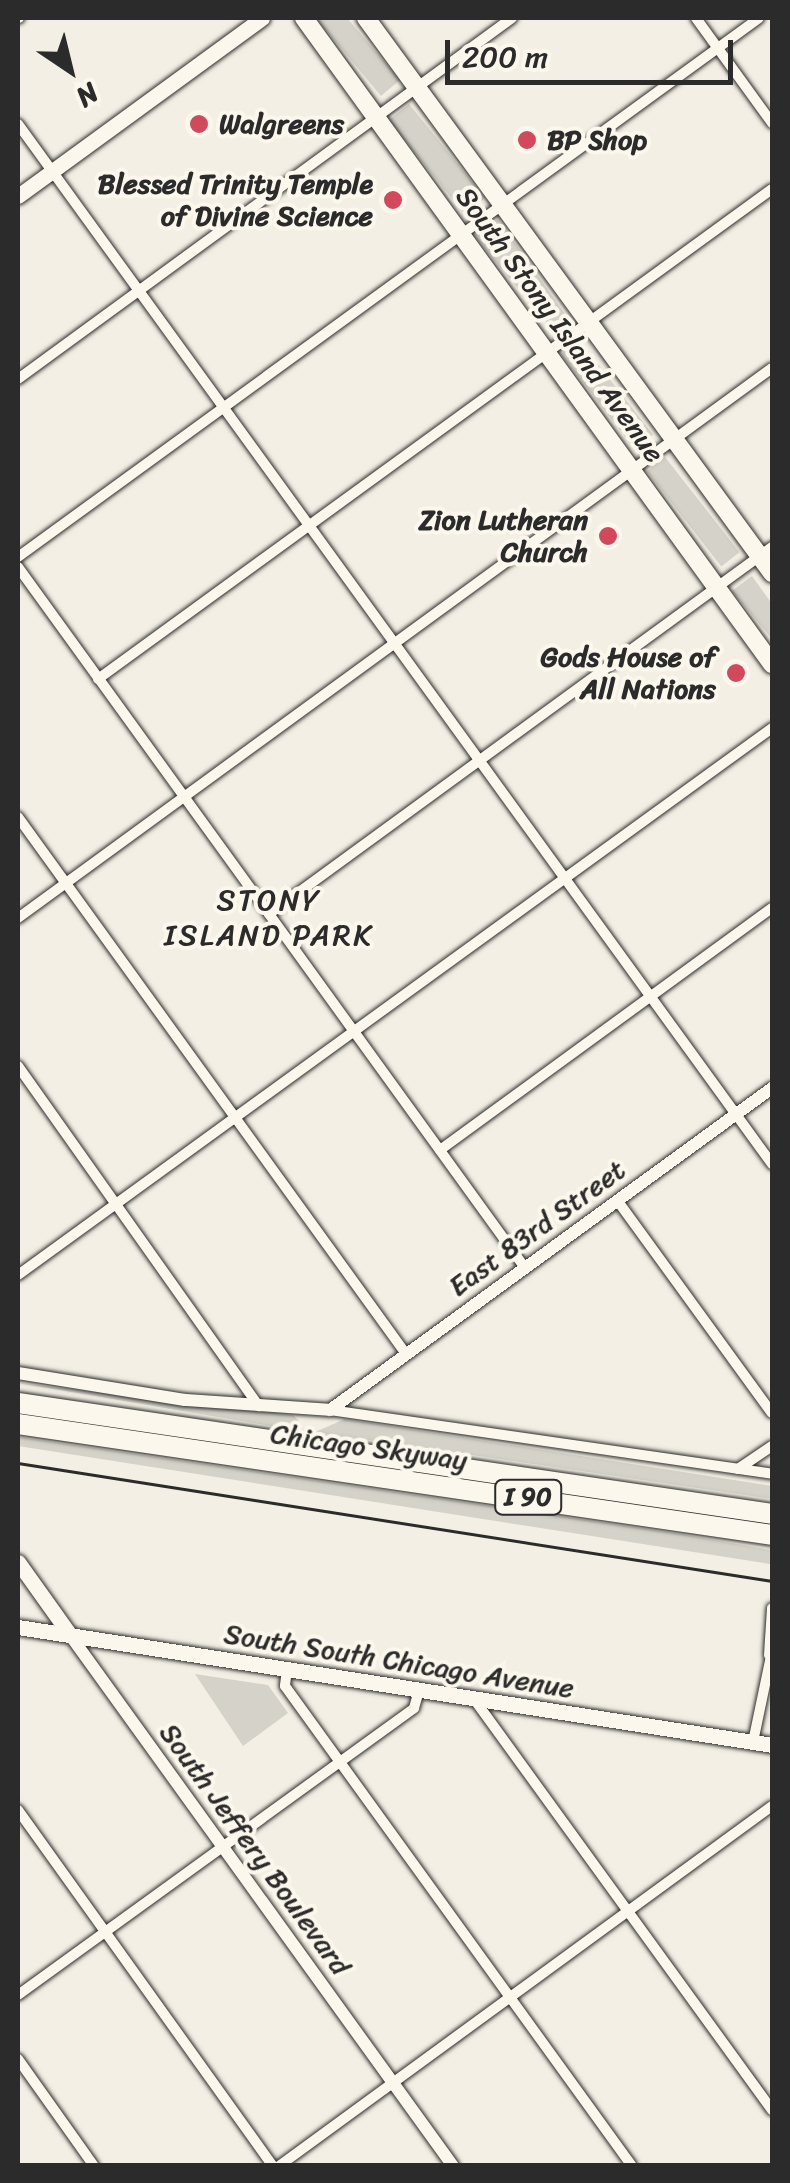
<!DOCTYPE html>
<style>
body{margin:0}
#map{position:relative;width:790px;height:2183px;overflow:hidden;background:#f3efe4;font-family:Sriracha,sans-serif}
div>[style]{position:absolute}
.green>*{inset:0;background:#d5d2c9;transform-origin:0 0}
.roads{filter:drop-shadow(0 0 2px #2b2b2b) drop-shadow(0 0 2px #2b2b2b)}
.minor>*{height:10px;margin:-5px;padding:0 5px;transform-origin:5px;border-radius:5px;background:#fbf7ec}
.tertiary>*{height:12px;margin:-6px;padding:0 6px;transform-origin:6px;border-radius:6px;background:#fbf7ec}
.secondary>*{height:15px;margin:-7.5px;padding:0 7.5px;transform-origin:7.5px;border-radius:7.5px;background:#fbf7ec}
.trunk>*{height:18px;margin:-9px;padding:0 9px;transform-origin:9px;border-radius:9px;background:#fbf7ec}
.motorway>*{height:20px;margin:-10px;padding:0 10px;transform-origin:10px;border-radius:10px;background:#fbf7ec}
.rail>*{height:2.5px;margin:-1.25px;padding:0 1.25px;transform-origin:1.25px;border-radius:1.25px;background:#2b2b2b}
.dots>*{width:28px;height:28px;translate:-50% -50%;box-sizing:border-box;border:5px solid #fbf7ec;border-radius:50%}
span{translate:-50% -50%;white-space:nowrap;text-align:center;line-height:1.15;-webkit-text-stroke:8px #fbf7ec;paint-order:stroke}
.shield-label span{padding:2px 8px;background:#fbf7ec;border:2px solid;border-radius:8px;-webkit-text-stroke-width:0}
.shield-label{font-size:25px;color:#2b2b2b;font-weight:700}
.poi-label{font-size:28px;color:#2b2b2b;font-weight:700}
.left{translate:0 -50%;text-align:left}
.right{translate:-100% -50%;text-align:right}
.street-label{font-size:28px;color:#2b2b2b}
.neighbourhood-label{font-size:30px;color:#2b2b2b;letter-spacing:2.5px}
.frame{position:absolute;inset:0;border:20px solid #2b2b2b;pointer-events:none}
.north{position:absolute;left:20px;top:20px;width:100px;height:100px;-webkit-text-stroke:8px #fbf7ec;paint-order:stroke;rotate:145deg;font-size:28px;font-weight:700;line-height:40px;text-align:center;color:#2b2b2b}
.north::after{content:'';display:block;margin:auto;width:35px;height:45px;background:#2b2b2b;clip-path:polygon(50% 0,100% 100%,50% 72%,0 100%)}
.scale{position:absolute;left:445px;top:40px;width:288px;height:45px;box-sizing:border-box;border:5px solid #2b2b2b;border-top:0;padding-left:12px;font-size:30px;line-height:35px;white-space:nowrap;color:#2b2b2b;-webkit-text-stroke:8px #fbf7ec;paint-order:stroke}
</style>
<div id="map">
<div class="green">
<div style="clip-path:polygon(316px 18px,347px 18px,400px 80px,381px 96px)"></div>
<div style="left:409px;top:104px;width:121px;height:26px;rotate:51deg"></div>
<div style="clip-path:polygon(498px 219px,567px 317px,552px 329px,474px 236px)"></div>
<div style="left:579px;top:340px;width:120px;height:23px;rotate:52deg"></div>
<div style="left:665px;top:457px;width:121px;height:23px;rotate:52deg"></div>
<div style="clip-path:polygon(752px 576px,772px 604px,772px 639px,732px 591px)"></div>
<div style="clip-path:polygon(18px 1383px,293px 1415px,299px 1421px,277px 1427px)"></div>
<div style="clip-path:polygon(345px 1419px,772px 1486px,772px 1499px,315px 1432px)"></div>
<div style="clip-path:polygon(18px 1437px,680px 1534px,771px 1550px,770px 1564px,18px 1446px)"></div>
<div style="clip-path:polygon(195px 1674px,268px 1685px,288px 1713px,243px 1746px)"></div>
</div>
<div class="roads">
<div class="minor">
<div style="left:18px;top:18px;width:1px"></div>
<div style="left:696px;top:18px;width:130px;rotate:54.1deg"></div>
<div style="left:18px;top:124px;width:1285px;rotate:54.06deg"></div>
<div style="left:18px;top:379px;width:612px;rotate:-36.16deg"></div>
<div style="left:18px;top:557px;width:916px;rotate:-36.03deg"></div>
<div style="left:18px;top:567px;width:865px;rotate:54.12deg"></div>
<div style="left:98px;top:679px;width:833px;rotate:-36.02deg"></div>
<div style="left:18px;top:817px;width:663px;rotate:54.15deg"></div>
<div style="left:269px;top:914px;width:623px;rotate:-36.12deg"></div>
<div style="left:18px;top:918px;width:933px;rotate:-36.11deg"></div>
<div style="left:18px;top:1066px;width:417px;rotate:54.7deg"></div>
<div style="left:440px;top:1150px;width:411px;rotate:-36.1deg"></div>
<div style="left:617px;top:1200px;width:263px;rotate:54deg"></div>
<div style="left:18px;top:1275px;width:932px;rotate:-35.96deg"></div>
<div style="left:330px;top:1410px;width:447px;rotate:8.2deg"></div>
<div style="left:738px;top:1469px;width:41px;rotate:-34.1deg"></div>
<div style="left:769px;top:1655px;width:47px;rotate:-86.3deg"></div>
<div style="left:287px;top:1669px;width:17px;rotate:97deg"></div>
<div style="left:285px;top:1686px;width:592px;rotate:54.14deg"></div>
<div style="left:474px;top:1699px;width:508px;rotate:54.06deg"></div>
<div style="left:753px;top:1742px;width:93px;rotate:-78.2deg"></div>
<div style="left:18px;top:1810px;width:438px;rotate:54.4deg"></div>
<div style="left:18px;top:1995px;width:489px;rotate:-35.9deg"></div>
<div style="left:414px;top:1708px;width:18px;rotate:-74deg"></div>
<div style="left:18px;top:2059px;width:131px;rotate:54.6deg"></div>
<div style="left:279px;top:2166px;width:610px;rotate:-36.14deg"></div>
</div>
<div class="tertiary">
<div style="left:18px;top:1373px;width:169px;rotate:9.2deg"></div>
<div style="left:185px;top:1400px;width:145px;rotate:3.9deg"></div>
<div style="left:330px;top:1410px;width:547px;rotate:-36.07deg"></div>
<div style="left:70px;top:1635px;width:655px;rotate:54.2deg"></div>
</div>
<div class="secondary">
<div style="left:18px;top:196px;width:302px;rotate:-36.1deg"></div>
<div style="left:18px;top:1562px;width:90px;rotate:54.5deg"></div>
<div style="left:18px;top:1627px;width:763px;rotate:8.89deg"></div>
</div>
<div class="trunk">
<div style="left:304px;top:18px;width:798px;rotate:54.08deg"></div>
<div style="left:366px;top:18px;width:688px;rotate:53.81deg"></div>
</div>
<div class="motorway">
<div style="left:18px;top:1403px;width:762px;rotate:8.37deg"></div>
<div style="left:18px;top:1424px;width:762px;rotate:8.37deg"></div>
</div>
</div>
<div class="rail">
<div style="left:18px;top:1463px;width:763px;rotate:8.89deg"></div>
</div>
<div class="dots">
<div style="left:199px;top:124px;background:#d1495b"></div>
<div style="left:527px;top:140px;background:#d1495b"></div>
<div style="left:393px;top:200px;background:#d1495b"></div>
<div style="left:608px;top:536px;background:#d1495b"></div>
<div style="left:736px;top:673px;background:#d1495b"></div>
</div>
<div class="shield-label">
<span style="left:528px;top:1497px">I 90</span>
</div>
<div class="poi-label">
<span class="left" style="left:219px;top:124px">Walgreens</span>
<span class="left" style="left:547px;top:140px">BP Shop</span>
<span class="right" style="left:373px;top:200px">Blessed Trinity Temple<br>of Divine Science</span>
<span class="right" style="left:588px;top:536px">Zion Lutheran<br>Church</span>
<span class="right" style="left:716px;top:673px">Gods House of<br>All Nations</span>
</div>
<div class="street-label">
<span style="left:560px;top:325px;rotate:54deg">South Stony Island Avenue</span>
<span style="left:537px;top:1228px;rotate:-36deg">East 83rd Street</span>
<span style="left:369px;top:1447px;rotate:8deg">Chicago Skyway</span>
<span style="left:399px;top:1661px;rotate:9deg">South South Chicago Avenue</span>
<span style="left:255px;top:1849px;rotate:54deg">South Jeffery Boulevard</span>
</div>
<div class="neighbourhood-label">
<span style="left:269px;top:917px">STONY<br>ISLAND PARK</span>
</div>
<div class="frame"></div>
<div class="north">N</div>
<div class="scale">200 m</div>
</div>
